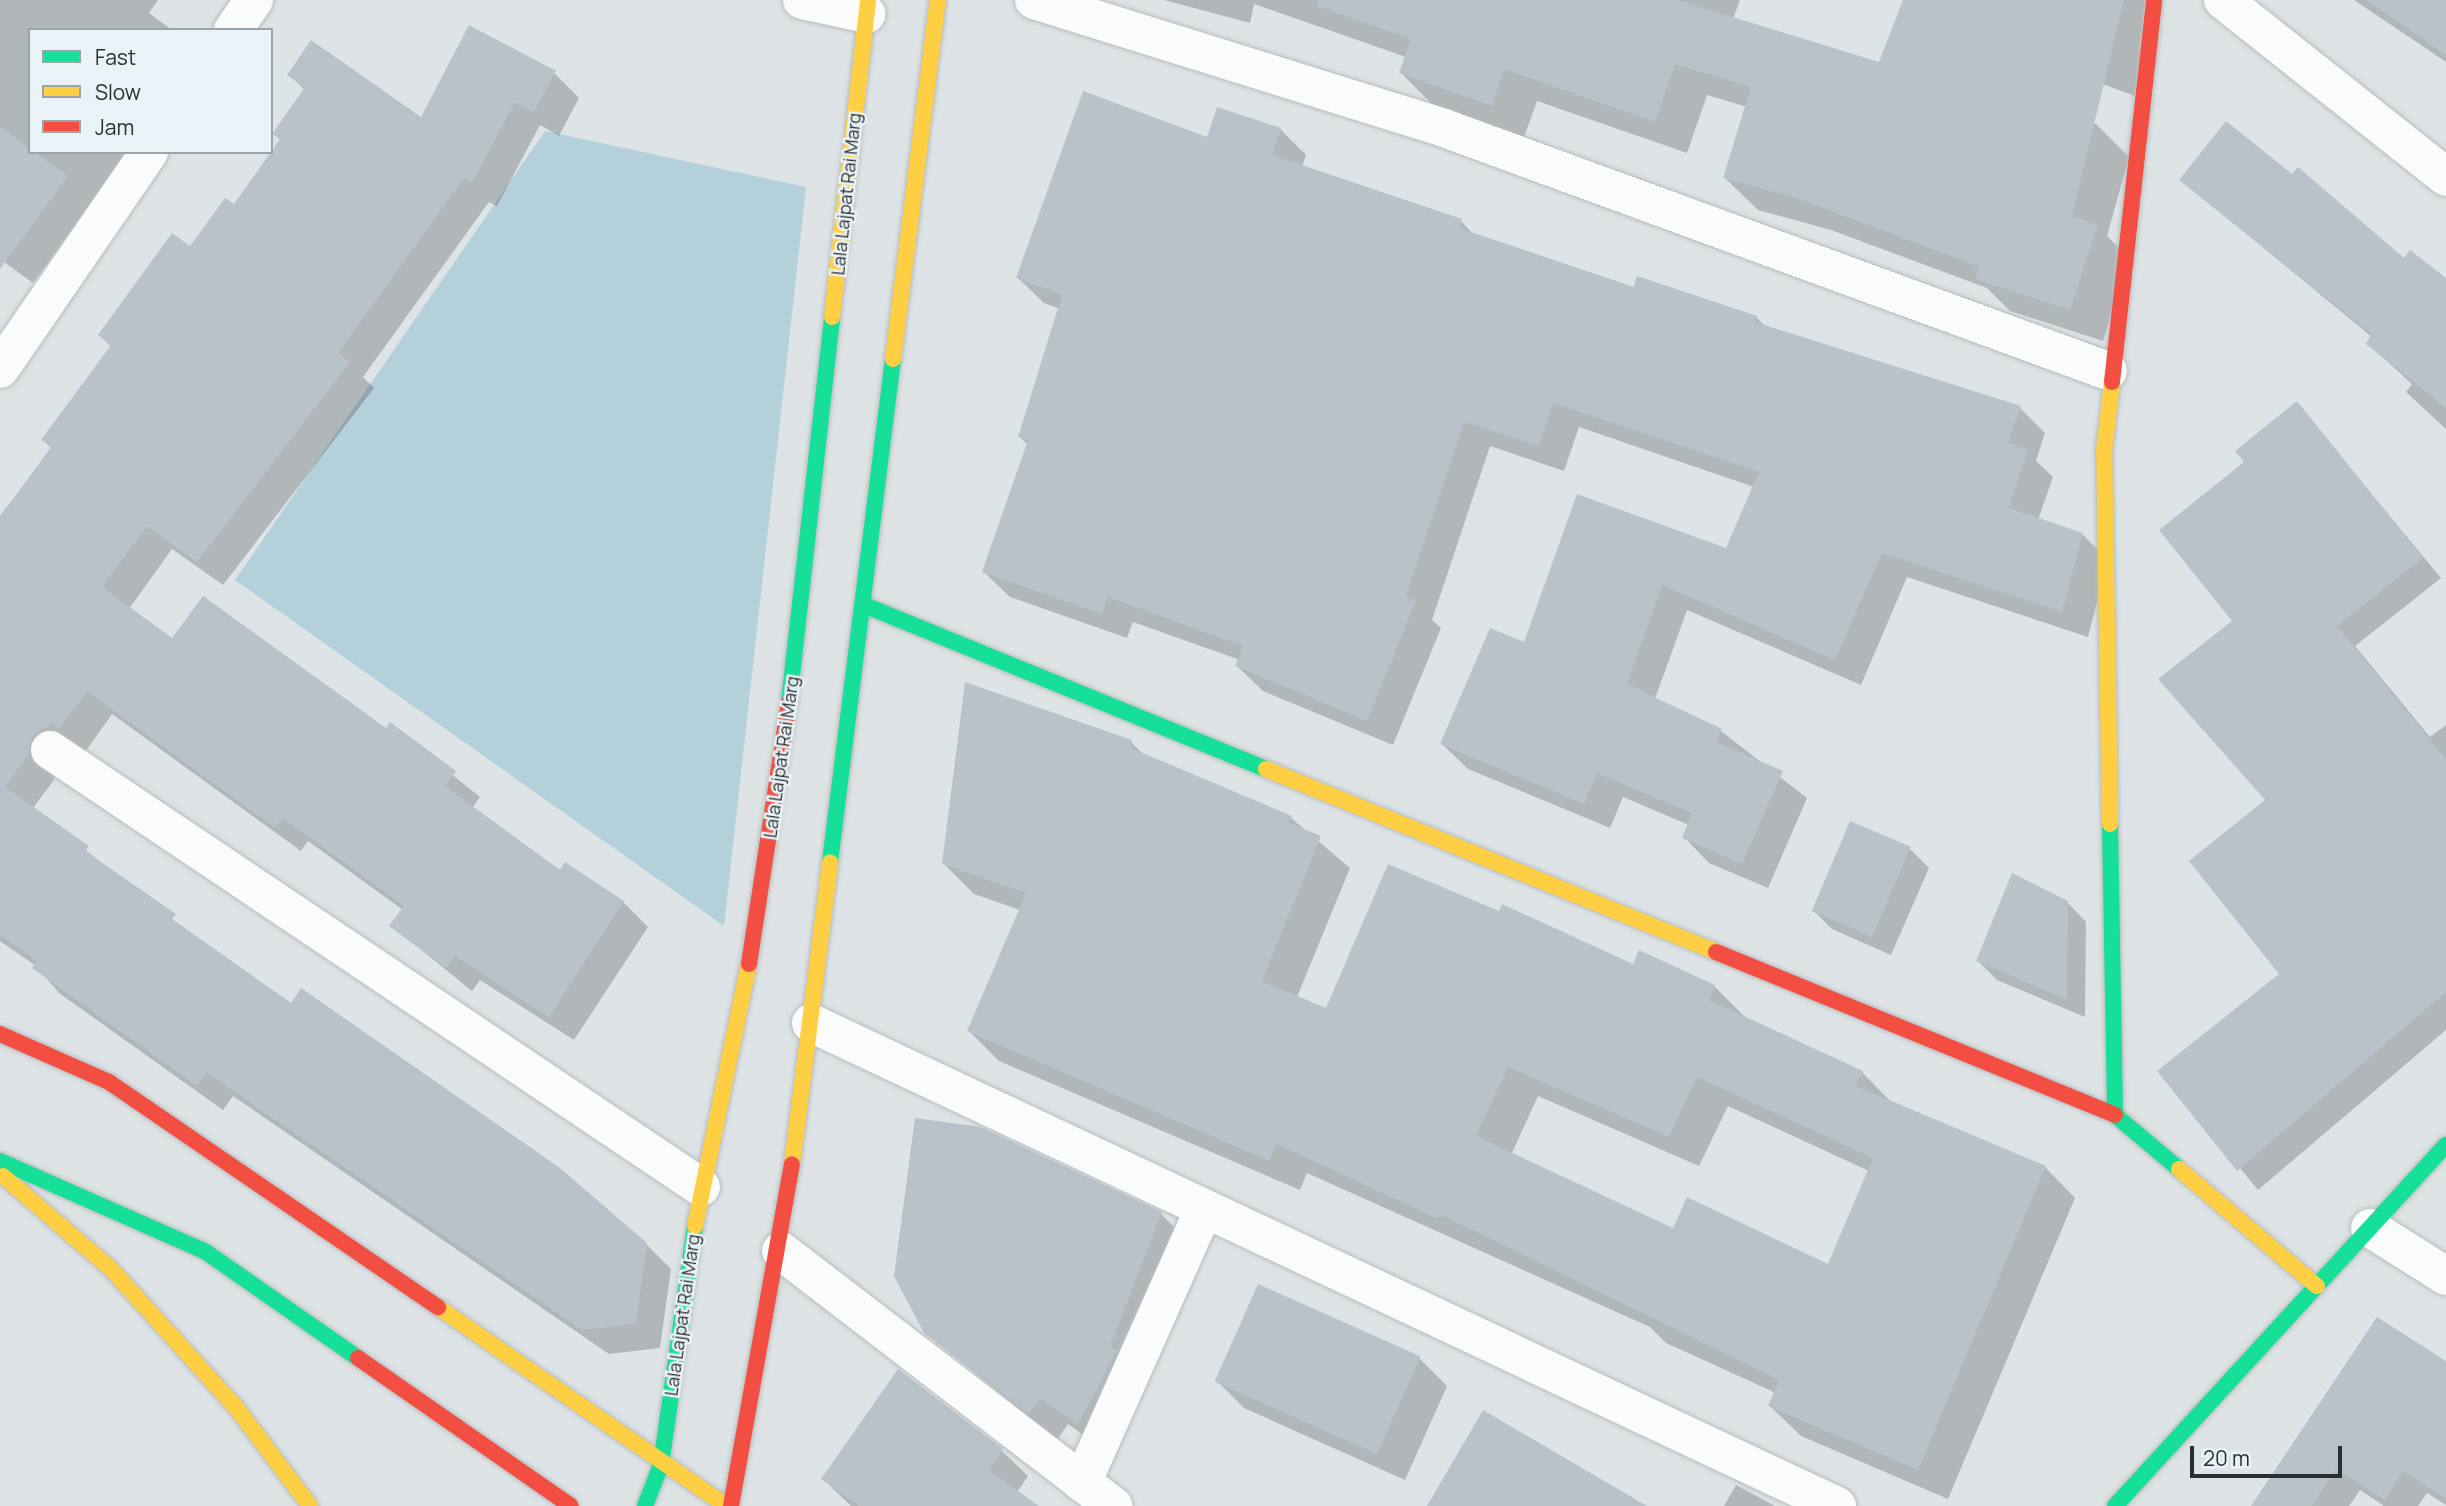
<!DOCTYPE html>
<style>
body{margin:0}
#map{position:relative;width:2446px;height:1506px;overflow:hidden;background:#dee4e6;font-family:Manrope,sans-serif}
div>[style]{position:absolute}
.green>*{inset:0;background:#b4d0da}
.shadow>*{inset:0;background:#0003}
.building>*{inset:0;background:#b7c2ca;transform-origin:0 0}
.roads{filter:drop-shadow(0 0 2px #b8bcbe) drop-shadow(0 0 2px #b8bcbe)}
.street>*{height:38px;margin:-19px;padding:0 19px;transform-origin:19px;border-radius:19px;background:#fafbfb}
.fast>*{height:16px;margin:-8px;padding:0 8px;transform-origin:8px;border-radius:8px;background:#16e098}
.slow>*{height:16px;margin:-8px;padding:0 8px;transform-origin:8px;border-radius:8px;background:#ffcf43}
.jam>*{height:16px;margin:-8px;padding:0 8px;transform-origin:8px;border-radius:8px;background:#f24e42}
span{translate:-50% -50%;white-space:nowrap;text-align:center;line-height:1.15;-webkit-text-stroke:5px #e8f2f7;paint-order:stroke}
.street-label{font-size:18px;color:#2c2f31}
.legend{position:absolute;left:28px;top:28px;width:245px;height:126px;box-sizing:border-box;background:#e8f2f7;border:2px solid #9da4a8;margin:0;padding:9px 12px;list-style:none;font-size:21px;color:#2c2f31}
.legend li{display:flex;align-items:center;gap:14px;height:35px}
.legend b{width:35px;border:2px solid #9da4a8}
.scale{position:absolute;left:2190px;top:1446px;width:152px;height:32px;box-sizing:border-box;border:4px solid #2c2f31;border-top:0;padding-left:9px;font-size:21px;line-height:24px;white-space:nowrap;color:#2c2f31;-webkit-text-stroke:5px #e8f2f7;paint-order:stroke}
</style>
<div id="map">
<div class="green">
<div style="clip-path:polygon(545px 131px,806px 187px,724px 926px,235px 580px)"></div>
</div>
<div class="shadow">
<div style="clip-path:polygon(0 0,158px 0,149px 13px,172px 30px,30px 30px,30px 152px,153px 152px,120px 164px,33px 283px,0 259px)"></div>
<div style="clip-path:polygon(1164px 0,1740px 0,1733px 19px,2060px 119px,2096px 124px,2129px 157px,2107px 236px,2129px 258px,2103px 341px,2010px 311px,1987px 288px,1831px 230px,1758px 210px,1725px 178px,1747px 107px,1707px 95px,1687px 153px,1537px 101px,1524px 137px,1433px 105px,1401px 73px,1406px 57px,1254px 4px,1250px 23px)"></div>
<div style="clip-path:polygon(1917px 0,2145px 0,2135px 96px,1942px 25px)"></div>
<div style="clip-path:polygon(2354px 0,2446px 0,2446px 62px)"></div>
<div style="clip-path:polygon(554px 73px,579px 98px,559px 136px,540px 125px,497px 206px,489px 202px,363px 377px,374px 388px,223px 585px,172px 549px,129px 609px,172px 640px,386px 731px,390px 725px,480px 797px,472px 808px,560px 873px,623px 902px,648px 927px,574px 1040px,480px 980px,472px 991px,392px 926px,403px 910px,308px 841px,301px 851px,112px 714px,85px 752px,57px 762px,54px 780px,33px 808px,198px 940px,646px 1244px,671px 1269px,660px 1348px,609px 1354px,233px 1096px,223px 1110px,59px 993px,36px 966px,0 941px,0 516px,52px 449px,43px 440px,111px 347px,100px 335px,235px 206px,281px 140px,274px 134px,305px 90px,289px 75px,422px 119px)"></div>
<div style="clip-path:polygon(1280px 129px,1306px 155px,1302px 167px,1461px 221px,1474px 235px,1635px 289px,1756px 317px,1767px 328px,2020px 408px,2045px 433px,2036px 461px,2053px 477px,2038px 520px,2083px 535px,2108px 560px,2088px 637px,1907px 577px,1861px 685px,1687px 610px,1655px 699px,1721px 731px,1807px 798px,1768px 888px,1709px 863px,1684px 837px,1689px 825px,1623px 797px,1610px 828px,1468px 769px,1442px 744px,1525px 645px,1727px 550px,1754px 487px,1579px 427px,1564px 471px,1490px 446px,1432px 620px,1441px 628px,1393px 745px,1263px 691px,1237px 666px,1240px 660px,1133px 622px,1127px 638px,1010px 597px,984px 572px,1028px 445px,1020px 437px,1060px 309px,1044px 303px,1018px 278px,1208px 139px)"></div>
<div style="clip-path:polygon(2292px 176px,2404px 260px,2446px 281px,2446px 429px,2406px 392px,2412px 384px,2368px 344px,2372px 337px,2181px 180px)"></div>
<div style="clip-path:polygon(2297px 404px,2441px 578px,2355px 646px,2430px 737px,2446px 725px,2446px 1030px,2258px 1190px,2160px 1071px,2281px 975px,2268px 800px,2234px 621px,2247px 462px)"></div>
<div style="clip-path:polygon(evenodd,1131px 742px,1145px 756px,1291px 818px,1350px 868px,1297px 997px,1327px 1010px,1634px 966px,1714px 986px,1745px 1017px,1862px 1072px,1892px 1103px,2045px 1167px,2075px 1198px,1948px 1499px,1801px 1436px,1770px 1406px,1776px 1393px,1666px 1343px,1650px 1327px,1307px 1173px,1300px 1190px,999px 1061px,969px 1031px,1020px 910px,974px 894px,944px 864px,1131px 742px,1538px 1096px,1699px 1166px,1728px 1106px,1869px 1171px,1829px 1266px,1674px 1230px,1511px 1155px,1538px 1096px)"></div>
<div style="clip-path:polygon(1910px 849px,1929px 868px,1891px 955px,1832px 929px,1813px 910px)"></div>
<div style="clip-path:polygon(2067px 902px,2086px 922px,2085px 1017px,1997px 980px,1978px 961px)"></div>
<div style="clip-path:polygon(1161px 1214px,1189px 1242px,1106px 1452px,1068px 1424px,1057px 1440px,925px 1332px)"></div>
<div style="clip-path:polygon(1419px 1358px,1447px 1386px,1405px 1480px,1244px 1408px,1216px 1380px)"></div>
<div style="clip-path:polygon(2446px 1363px,2446px 1505px,2427px 1493px,2418px 1506px,2384px 1506px,2360px 1490px,2349px 1506px,2254px 1506px)"></div>
<div style="clip-path:polygon(899px 1371px,1002px 1451px,1028px 1476px,1017px 1492px,1035px 1506px,851px 1506px,823px 1479px)"></div>
<div style="clip-path:polygon(1736px 1485px,1775px 1506px,1724px 1506px)"></div>
</div>
<div class="building">
<div style="clip-path:polygon(1318px 0,1677px 0,1879px 62px,1903px 0,2124px 0,2072px 216px,2098px 225px,2070px 310px,1975px 279px,1980px 267px,1797px 198px,1723px 178px,1751px 87px,1675px 64px,1655px 122px,1504px 69px,1492px 106px,1399px 73px,1411px 39px,1317px 6px)"></div>
<div style="clip-path:polygon(2366px 0,2446px 0,2446px 55px)"></div>
<div style="clip-path:polygon(469px 25px,556px 71px,534px 112px,515px 102px,472px 183px,464px 178px,338px 353px,350px 362px,197px 562px,147px 526px,102px 587px,172px 638px,203px 596px,386px 728px,390px 722px,456px 771px,445px 786px,560px 870px,565px 862px,624px 901px,549px 1017px,455px 956px,446px 968px,389px 926px,404px 906px,283px 818px,275px 828px,87px 691px,59px 729px,52px 723px,32px 737px,29px 754px,5px 787px,89px 846px,85px 851px,176px 914px,172px 919px,291px 1003px,301px 988px,560px 1168px,647px 1243px,636px 1324px,582px 1330px,207px 1073px,197px 1086px,32px 968px,37px 961px,0 935px,0 517px,51px 447px,41px 440px,111px 345px,98px 335px,172px 233px,190px 246px,225px 198px,234px 204px,271px 152px,280px 139px,272px 134px,305px 87px,287px 75px,311px 40px,421px 117px)"></div>
<div style="clip-path:polygon(1083px 91px,1207px 137px,1217px 107px,1281px 128px,1272px 155px,1462px 219px,1459px 228px,1634px 287px,1637px 276px,1757px 316px,1755px 322px,2021px 406px,2008px 443px,2028px 450px,2009px 508px,2083px 533px,2062px 612px,1882px 553px,1835px 660px,1662px 585px,1627px 684px,1722px 729px,1716px 742px,1783px 771px,1742px 864px,1682px 838px,1692px 813px,1597px 773px,1584px 804px,1440px 744px,1490px 628px,1524px 642px,1577px 494px,1726px 548px,1759px 472px,1553px 403px,1539px 446px,1464px 422px,1406px 597px,1416px 601px,1367px 721px,1235px 666px,1243px 646px,1108px 597px,1102px 614px,982px 572px,1028px 440px,1018px 437px,1062px 295px,1016px 278px)"></div>
<div style="clip-path:polygon(2226px 121px,2292px 174px,2298px 167px,2404px 258px,2410px 250px,2446px 278px,2446px 408px,2366px 344px,2371px 334px,2179px 180px)"></div>
<div style="clip-path:polygon(0 127px,68px 176px,0 269px)"></div>
<div style="clip-path:polygon(2297px 401px,2423px 558px,2337px 626px,2446px 759px,2446px 992px,2237px 1171px,2157px 1071px,2279px 974px,2189px 861px,2265px 800px,2158px 679px,2232px 621px,2159px 530px,2244px 462px,2235px 451px)"></div>
<div style="clip-path:polygon(evenodd,965px 682px,1132px 740px,1131px 748px,1292px 816px,1289px 823px,1321px 836px,1262px 981px,1326px 1008px,1388px 864px,1499px 911px,1502px 904px,1633px 964px,1639px 950px,1715px 985px,1709px 1000px,1863px 1071px,1856px 1086px,2046px 1166px,1918px 1470px,1768px 1406px,1779px 1380px,1440px 1214px,1438px 1219px,1277px 1144px,1269px 1161px,967px 1031px,1026px 893px,942px 864px,965px 682px,1508px 1067px,1669px 1137px,1697px 1077px,1873px 1158px,1828px 1264px,1687px 1197px,1673px 1228px,1476px 1136px,1508px 1067px)"></div>
<div style="left:1850px;top:821px;width:66px;height:98px;rotate:23deg"></div>
<div style="clip-path:polygon(2012px 873px,2068px 901px,2067px 1000px,1976px 961px)"></div>
<div style="clip-path:polygon(915px 1118px,981px 1127px,1162px 1212px,1110px 1346px,1117px 1351px,1078px 1425px,1040px 1398px,1029px 1414px,924px 1333px,894px 1276px)"></div>
<div style="left:1258px;top:1284px;width:178px;height:107px;rotate:24deg"></div>
<div style="clip-path:polygon(2377px 1317px,2446px 1361px,2446px 1499px,2403px 1471px,2385px 1500px,2336px 1469px,2312px 1506px,2251px 1506px)"></div>
<div style="clip-path:polygon(898px 1369px,1003px 1449px,989px 1470px,1039px 1506px,859px 1506px,821px 1479px)"></div>
<div style="clip-path:polygon(1483px 1410px,1647px 1506px,1427px 1506px)"></div>
</div>
<div class="roads">
<div class="street">
<div style="left:802px;top:0;width:66px;rotate:12.2deg"></div>
<div style="left:1034px;top:0;width:430px;rotate:17.3deg"></div>
<div style="left:1444px;top:128px;width:707px;rotate:20.1deg"></div>
<div style="left:2223px;top:0;width:285px;rotate:38.4deg"></div>
<div style="left:233px;top:30px;width:37px;rotate:-55deg"></div>
<div style="left:0;top:369px;width:263px;rotate:-55.5deg"></div>
<div style="left:50px;top:750px;width:784px;rotate:33.87deg"></div>
<div style="left:811px;top:1023px;width:1134px;rotate:25.21deg"></div>
<div style="left:2370px;top:1228px;width:90px;rotate:32.3deg"></div>
<div style="left:781px;top:1251px;width:419px;rotate:37.5deg"></div>
<div style="left:1082px;top:1483px;width:300px;rotate:-66deg"></div>
</div>
<div class="fast">
<div style="left:864px;top:605px;width:434px;rotate:22.2deg"></div>
<div style="left:789px;top:702px;width:387px;rotate:-83.6deg"></div>
<div style="left:2110px;top:824px;width:291px;rotate:89deg"></div>
<div style="left:2115px;top:1115px;width:84px;rotate:40.2deg"></div>
<div style="left:830px;top:862px;width:507px;rotate:-82.86deg"></div>
<div style="left:0;top:1161px;width:225px;rotate:23.8deg"></div>
<div style="left:206px;top:1252px;width:185px;rotate:34.9deg"></div>
<div style="left:645px;top:1506px;width:44px;rotate:-68.7deg"></div>
<div style="left:661px;top:1465px;width:241px;rotate:-81.9deg"></div>
<div style="left:2115px;top:1506px;width:490px;rotate:-47.5deg"></div>
</div>
<div class="slow">
<div style="left:832px;top:317px;width:319px;rotate:-83.5deg"></div>
<div style="left:893px;top:359px;width:362px;rotate:-82.9deg"></div>
<div style="left:1266px;top:769px;width:486px;rotate:22.1deg"></div>
<div style="left:2110px;top:824px;width:373px;rotate:-90.9deg"></div>
<div style="left:2104px;top:451px;width:69px;rotate:-83.4deg"></div>
<div style="left:792px;top:1164px;width:304px;rotate:-82.8deg"></div>
<div style="left:2179px;top:1169px;width:181px;rotate:40.3deg"></div>
<div style="left:3px;top:1176px;width:143px;rotate:40.7deg"></div>
<div style="left:111px;top:1269px;width:185px;rotate:47.9deg"></div>
<div style="left:235px;top:1406px;width:125px;rotate:53.1deg"></div>
<div style="left:695px;top:1226px;width:268px;rotate:-78.4deg"></div>
<div style="left:438px;top:1307px;width:351px;rotate:34.6deg"></div>
</div>
<div class="jam">
<div style="left:2112px;top:382px;width:384px;rotate:-83.7deg"></div>
<div style="left:1716px;top:952px;width:431px;rotate:22.2deg"></div>
<div style="left:749px;top:964px;width:265px;rotate:-81.3deg"></div>
<div style="left:0;top:1034px;width:119px;rotate:23.8deg"></div>
<div style="left:109px;top:1082px;width:399px;rotate:34.4deg"></div>
<div style="left:358px;top:1358px;width:259px;rotate:34.8deg"></div>
<div style="left:731px;top:1506px;width:347px;rotate:-79.9deg"></div>
</div>
</div>
<div class="street-label">
<span style="left:846px;top:194px;rotate:-84deg">Lala Lajpat Rai Marg</span>
<span style="left:781px;top:757px;rotate:-82deg">Lala Lajpat Rai Marg</span>
<span style="left:682px;top:1315px;rotate:-82deg">Lala Lajpat Rai Marg</span>
</div>
<ul class="legend">
<li><b style="height:9px;background:#16e098"></b>Fast</li>
<li><b style="height:9px;background:#ffcf43"></b>Slow</li>
<li><b style="height:9px;background:#f24e42"></b>Jam</li>
</ul>
<div class="scale">20 m</div>
</div>
